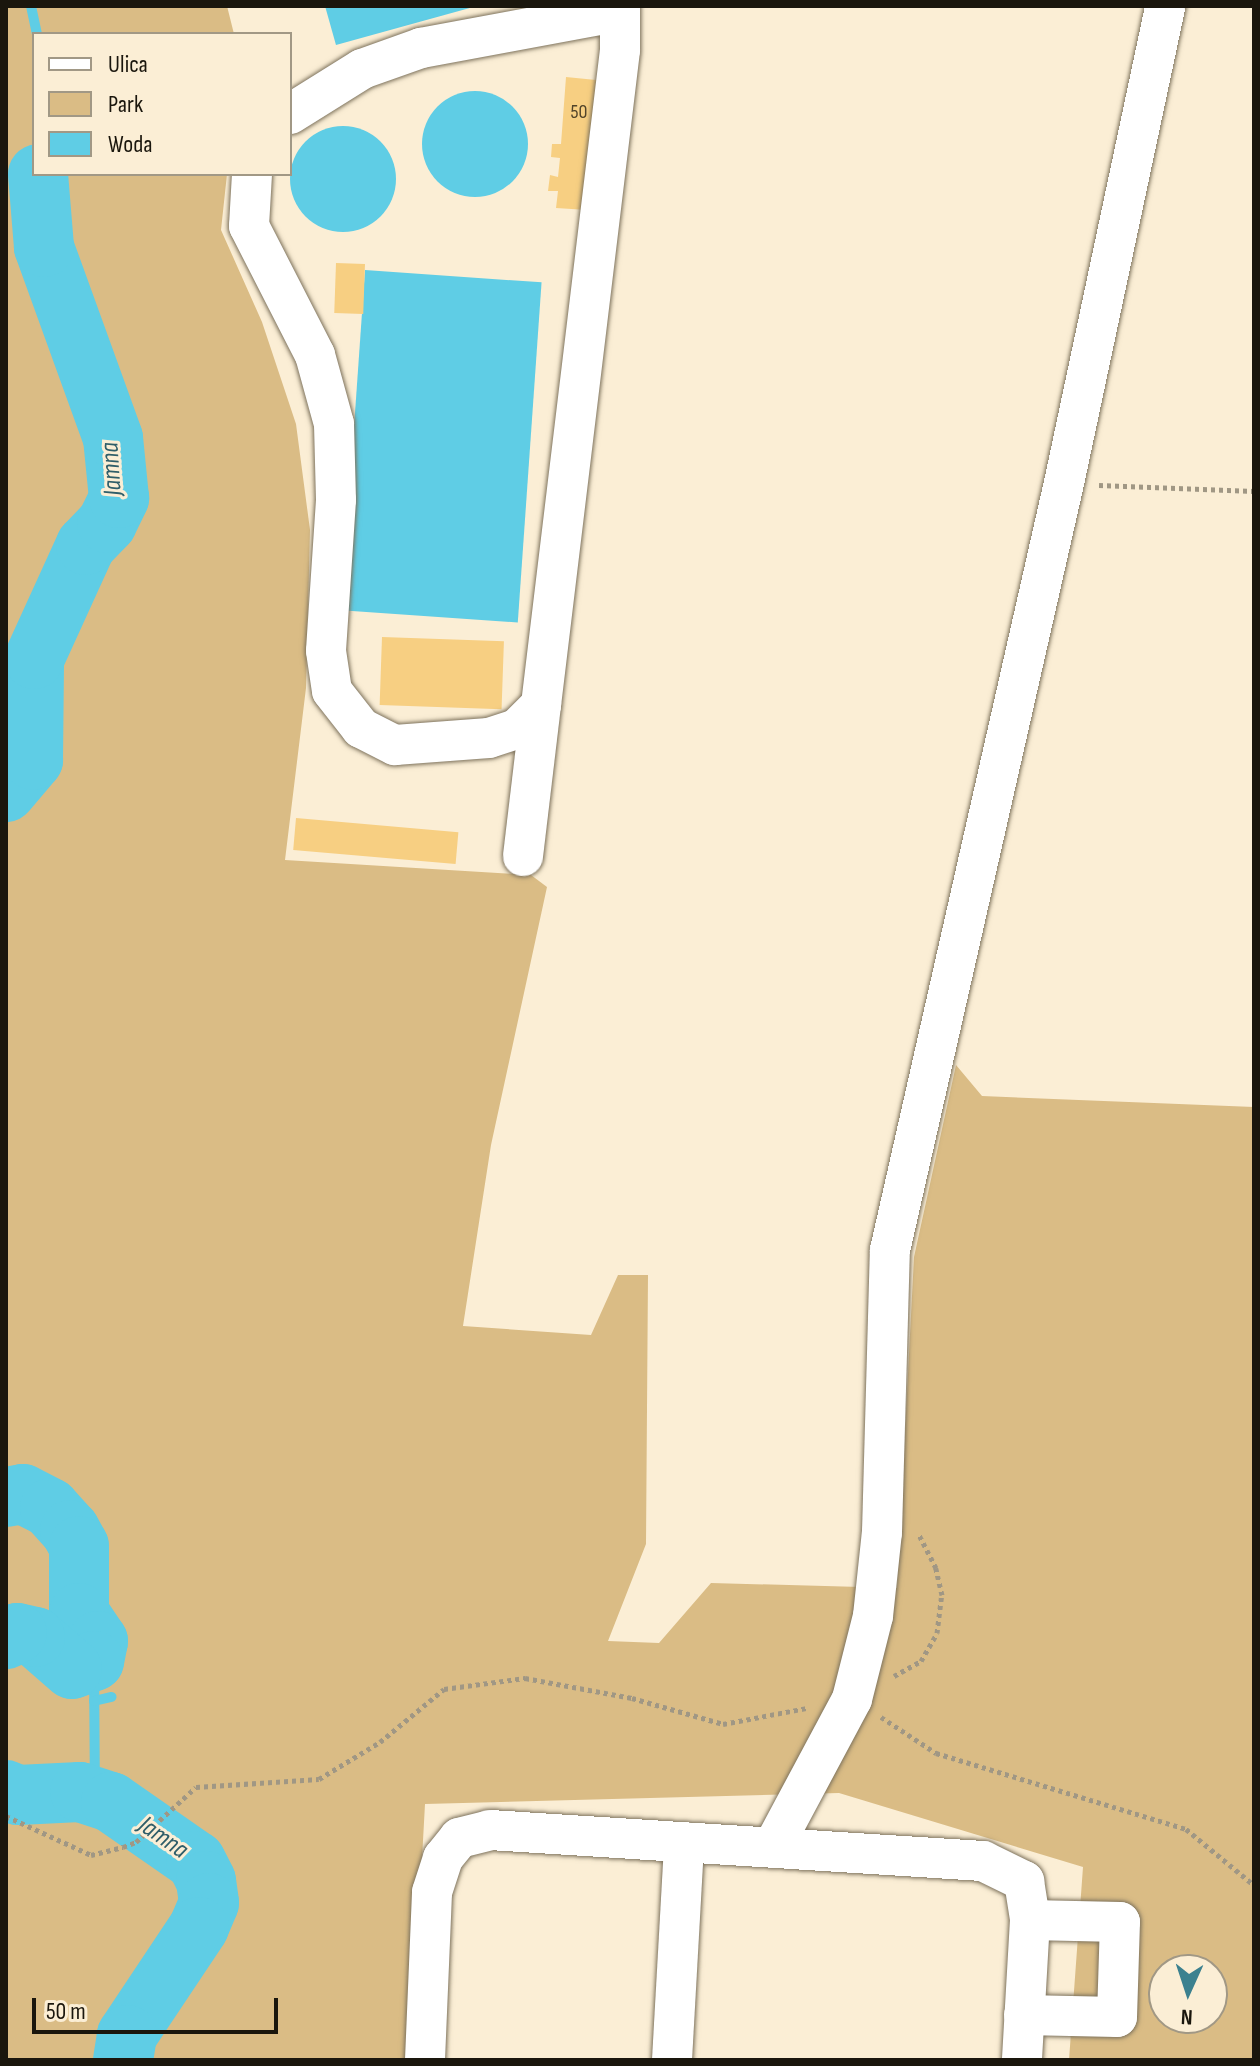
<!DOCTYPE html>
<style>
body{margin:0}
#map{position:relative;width:1260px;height:2066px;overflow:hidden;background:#fbeed5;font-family:"Sofia Sans Condensed",sans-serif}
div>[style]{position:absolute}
.green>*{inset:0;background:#dabc85}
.water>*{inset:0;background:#5fcde5;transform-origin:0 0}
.round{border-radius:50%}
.stream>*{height:10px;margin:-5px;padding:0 5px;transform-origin:5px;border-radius:5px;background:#5fcde5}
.river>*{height:60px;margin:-30px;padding:0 30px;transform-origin:30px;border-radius:30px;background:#5fcde5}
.building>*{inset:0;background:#f7cf82;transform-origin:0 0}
.path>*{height:5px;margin-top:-2.5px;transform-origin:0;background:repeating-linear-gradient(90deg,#a09784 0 4px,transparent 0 8px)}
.roads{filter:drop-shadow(0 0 2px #7e735d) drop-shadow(0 0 2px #7e735d)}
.minor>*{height:40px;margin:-20px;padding:0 20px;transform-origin:20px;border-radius:20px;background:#fff}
span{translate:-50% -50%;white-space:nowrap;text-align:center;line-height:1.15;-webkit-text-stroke:6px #fbeed5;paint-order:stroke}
.number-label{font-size:20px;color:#51442a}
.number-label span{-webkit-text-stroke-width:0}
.water-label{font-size:26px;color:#2f5e69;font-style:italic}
.frame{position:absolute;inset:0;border:8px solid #1a160d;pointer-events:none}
.legend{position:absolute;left:32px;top:32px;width:260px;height:144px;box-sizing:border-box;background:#fbeed5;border:2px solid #a19885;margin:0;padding:10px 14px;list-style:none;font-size:24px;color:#1a160d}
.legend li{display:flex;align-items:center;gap:16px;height:40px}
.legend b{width:40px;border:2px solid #a19885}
.north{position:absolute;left:1148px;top:1954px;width:80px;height:80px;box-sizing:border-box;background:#fbeed5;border:2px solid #a19885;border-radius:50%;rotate:183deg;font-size:22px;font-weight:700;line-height:32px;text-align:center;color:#1a160d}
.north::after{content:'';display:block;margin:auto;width:28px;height:36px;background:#3c818f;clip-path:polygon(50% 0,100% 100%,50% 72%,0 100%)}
.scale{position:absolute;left:32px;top:1998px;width:246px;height:36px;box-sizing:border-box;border:4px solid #1a160d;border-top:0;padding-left:10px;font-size:24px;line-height:28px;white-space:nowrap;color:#1a160d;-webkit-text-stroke:6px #fbeed5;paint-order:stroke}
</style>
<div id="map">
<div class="green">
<div style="clip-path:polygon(evenodd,6px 6px,227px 6px,234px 34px,34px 34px,34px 174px,227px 174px,221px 230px,262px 322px,296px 424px,310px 530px,306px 688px,285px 860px,531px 875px,547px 887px,491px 1145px,463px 1326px,591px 1335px,618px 1275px,648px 1275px,646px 1544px,608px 1641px,659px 1643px,711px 1583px,897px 1588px,914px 1257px,956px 1065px,982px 1096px,1254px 1107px,1254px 2060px,1069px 2060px,1083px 1867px,839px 1793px,425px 1804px,411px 2060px,6px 2060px,6px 6px,1164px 1970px,1212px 1970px,1212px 2018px,1164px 2018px,1164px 1970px)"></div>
</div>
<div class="water">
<div style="clip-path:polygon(325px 6px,477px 6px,336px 45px)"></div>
<div class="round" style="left:422px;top:91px;width:106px;height:106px"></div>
<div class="round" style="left:290px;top:126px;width:106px;height:106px"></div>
<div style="left:365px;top:270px;width:177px;height:341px;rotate:4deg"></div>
</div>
<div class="stream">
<div style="left:31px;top:6px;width:29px;rotate:78deg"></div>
<div style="left:94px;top:1661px;width:135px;rotate:89.6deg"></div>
<div style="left:94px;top:1701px;width:18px;rotate:-13deg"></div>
</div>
<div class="river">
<div style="left:6px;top:792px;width:42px;rotate:-49.8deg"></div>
<div style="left:33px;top:760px;width:101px;rotate:-89.4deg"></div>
<div style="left:34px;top:659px;width:125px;rotate:-65.5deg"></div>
<div style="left:86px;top:545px;width:30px;rotate:-46deg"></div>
<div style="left:107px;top:523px;width:28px;rotate:-64deg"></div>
<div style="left:119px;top:498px;width:60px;rotate:-95.7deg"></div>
<div style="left:113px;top:438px;width:203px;rotate:-109.9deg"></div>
<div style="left:44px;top:247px;width:73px;rotate:-94.7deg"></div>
<div style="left:6px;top:1497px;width:17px;rotate:-10deg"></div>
<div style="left:23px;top:1494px;width:30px;rotate:27deg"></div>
<div style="left:50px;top:1508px;width:30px;rotate:48deg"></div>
<div style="left:70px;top:1530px;width:18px;rotate:61deg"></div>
<div style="left:79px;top:1546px;width:67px;rotate:90deg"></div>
<div style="left:79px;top:1613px;width:34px;rotate:56deg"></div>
<div style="left:98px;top:1641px;width:20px;rotate:101deg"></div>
<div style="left:94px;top:1661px;width:23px;rotate:160deg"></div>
<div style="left:72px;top:1669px;width:49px;rotate:-139.1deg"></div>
<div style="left:35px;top:1637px;width:18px;rotate:-167deg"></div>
<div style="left:17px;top:1633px;width:13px;rotate:151deg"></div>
<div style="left:6px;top:1790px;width:13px;rotate:23deg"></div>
<div style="left:18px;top:1795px;width:62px;rotate:-2.8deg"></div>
<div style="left:80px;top:1792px;width:33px;rotate:18deg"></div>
<div style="left:111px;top:1802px;width:103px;rotate:34.8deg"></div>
<div style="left:196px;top:1861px;width:22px;rotate:63deg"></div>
<div style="left:206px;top:1881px;width:22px;rotate:82deg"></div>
<div style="left:209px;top:1903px;width:26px;rotate:113deg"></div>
<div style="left:199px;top:1927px;width:130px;rotate:123.7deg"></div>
<div style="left:127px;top:2035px;width:25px;rotate:99deg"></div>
</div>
<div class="building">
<div style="clip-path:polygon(566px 77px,596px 80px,587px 210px,556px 208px,558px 191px,548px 191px,550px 175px,558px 177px,560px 158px,551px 157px,552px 144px,561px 144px)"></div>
<div style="left:336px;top:263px;width:29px;height:50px;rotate:2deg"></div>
<div style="left:382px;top:637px;width:122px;height:68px;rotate:2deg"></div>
<div style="left:296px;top:818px;width:163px;height:32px;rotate:5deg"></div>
</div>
<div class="path">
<div style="left:1099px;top:485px;width:155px;rotate:2.2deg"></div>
<div style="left:894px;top:1676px;width:31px;rotate:-29deg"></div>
<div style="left:921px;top:1661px;width:32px;rotate:-60deg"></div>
<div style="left:937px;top:1633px;width:38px;rotate:-83deg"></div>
<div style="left:942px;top:1595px;width:28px;rotate:-103deg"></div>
<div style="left:936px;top:1568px;width:37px;rotate:-117deg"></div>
<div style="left:881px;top:1717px;width:66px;rotate:33.2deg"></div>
<div style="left:936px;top:1753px;width:261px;rotate:16.9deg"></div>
<div style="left:1186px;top:1829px;width:88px;rotate:39.5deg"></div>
<div style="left:6px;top:1816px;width:94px;rotate:24.6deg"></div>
<div style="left:91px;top:1855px;width:33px;rotate:-14deg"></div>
<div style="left:123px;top:1847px;width:14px;rotate:-21deg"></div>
<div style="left:136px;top:1842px;width:81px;rotate:-42.5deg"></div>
<div style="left:196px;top:1787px;width:123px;rotate:-3.7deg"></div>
<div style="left:319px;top:1779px;width:71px;rotate:-31.2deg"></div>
<div style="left:380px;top:1742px;width:83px;rotate:-39.6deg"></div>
<div style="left:444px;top:1689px;width:82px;rotate:-7.7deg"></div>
<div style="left:525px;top:1678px;width:109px;rotate:10.6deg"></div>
<div style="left:632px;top:1698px;width:95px;rotate:15.9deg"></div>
<div style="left:723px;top:1724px;width:86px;rotate:-10.8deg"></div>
</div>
<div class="roads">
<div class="minor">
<div style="left:290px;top:114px;width:85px;rotate:-32deg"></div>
<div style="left:362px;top:69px;width:63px;rotate:-19.6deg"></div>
<div style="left:421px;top:48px;width:181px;rotate:-10.5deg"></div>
<div style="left:599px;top:15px;width:15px;rotate:-37deg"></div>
<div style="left:252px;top:174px;width:52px;rotate:93.3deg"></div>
<div style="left:249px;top:226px;width:145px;rotate:62.9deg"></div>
<div style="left:315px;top:355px;width:72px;rotate:74.6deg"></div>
<div style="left:334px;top:424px;width:76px;rotate:88.5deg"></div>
<div style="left:336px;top:500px;width:151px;rotate:93.8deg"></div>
<div style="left:326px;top:651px;width:40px;rotate:81.5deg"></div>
<div style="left:332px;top:691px;width:47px;rotate:51.9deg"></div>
<div style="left:361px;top:728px;width:38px;rotate:27deg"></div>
<div style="left:395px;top:745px;width:94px;rotate:-4.3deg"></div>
<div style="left:489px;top:738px;width:29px;rotate:-18deg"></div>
<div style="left:517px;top:729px;width:34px;rotate:-45deg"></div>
<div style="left:541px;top:705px;width:660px;rotate:-83.12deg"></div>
<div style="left:620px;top:50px;width:44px;rotate:-90deg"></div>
<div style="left:523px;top:856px;width:152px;rotate:-83.2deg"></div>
<div style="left:773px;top:1847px;width:168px;rotate:-61.9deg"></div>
<div style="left:852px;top:1699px;width:86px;rotate:-75.8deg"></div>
<div style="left:873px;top:1616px;width:84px;rotate:-83.9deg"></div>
<div style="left:882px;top:1532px;width:282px;rotate:-88.4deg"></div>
<div style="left:890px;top:1250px;width:786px;rotate:-77.22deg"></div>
<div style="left:1064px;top:483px;width:488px;rotate:-78deg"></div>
<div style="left:1024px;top:2015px;width:93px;rotate:1.2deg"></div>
<div style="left:1117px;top:2017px;width:95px;rotate:-88.2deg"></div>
<div style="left:1120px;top:1922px;width:90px;rotate:-178.7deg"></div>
<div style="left:425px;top:2060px;width:168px;rotate:-87.6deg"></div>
<div style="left:432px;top:1892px;width:36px;rotate:-72deg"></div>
<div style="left:443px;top:1858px;width:26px;rotate:-51deg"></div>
<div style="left:459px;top:1838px;width:32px;rotate:-14deg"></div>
<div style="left:490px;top:1830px;width:494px;rotate:3.6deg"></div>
<div style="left:983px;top:1861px;width:46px;rotate:26deg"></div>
<div style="left:1024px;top:1881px;width:39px;rotate:81deg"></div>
<div style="left:1030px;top:1920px;width:140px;rotate:93.3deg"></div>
<div style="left:672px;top:2060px;width:218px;rotate:-86.8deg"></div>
</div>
</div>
<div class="number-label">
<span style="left:579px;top:112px">50</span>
</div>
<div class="water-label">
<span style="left:112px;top:469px;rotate:-94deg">Jamna</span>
<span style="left:163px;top:1838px;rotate:35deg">Jamna</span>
</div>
<div class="frame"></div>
<ul class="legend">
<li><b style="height:10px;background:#fff"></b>Ulica</li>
<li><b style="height:22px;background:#dabc85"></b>Park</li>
<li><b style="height:22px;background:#5fcde5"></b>Woda</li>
</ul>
<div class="north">N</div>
<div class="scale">50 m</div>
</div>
